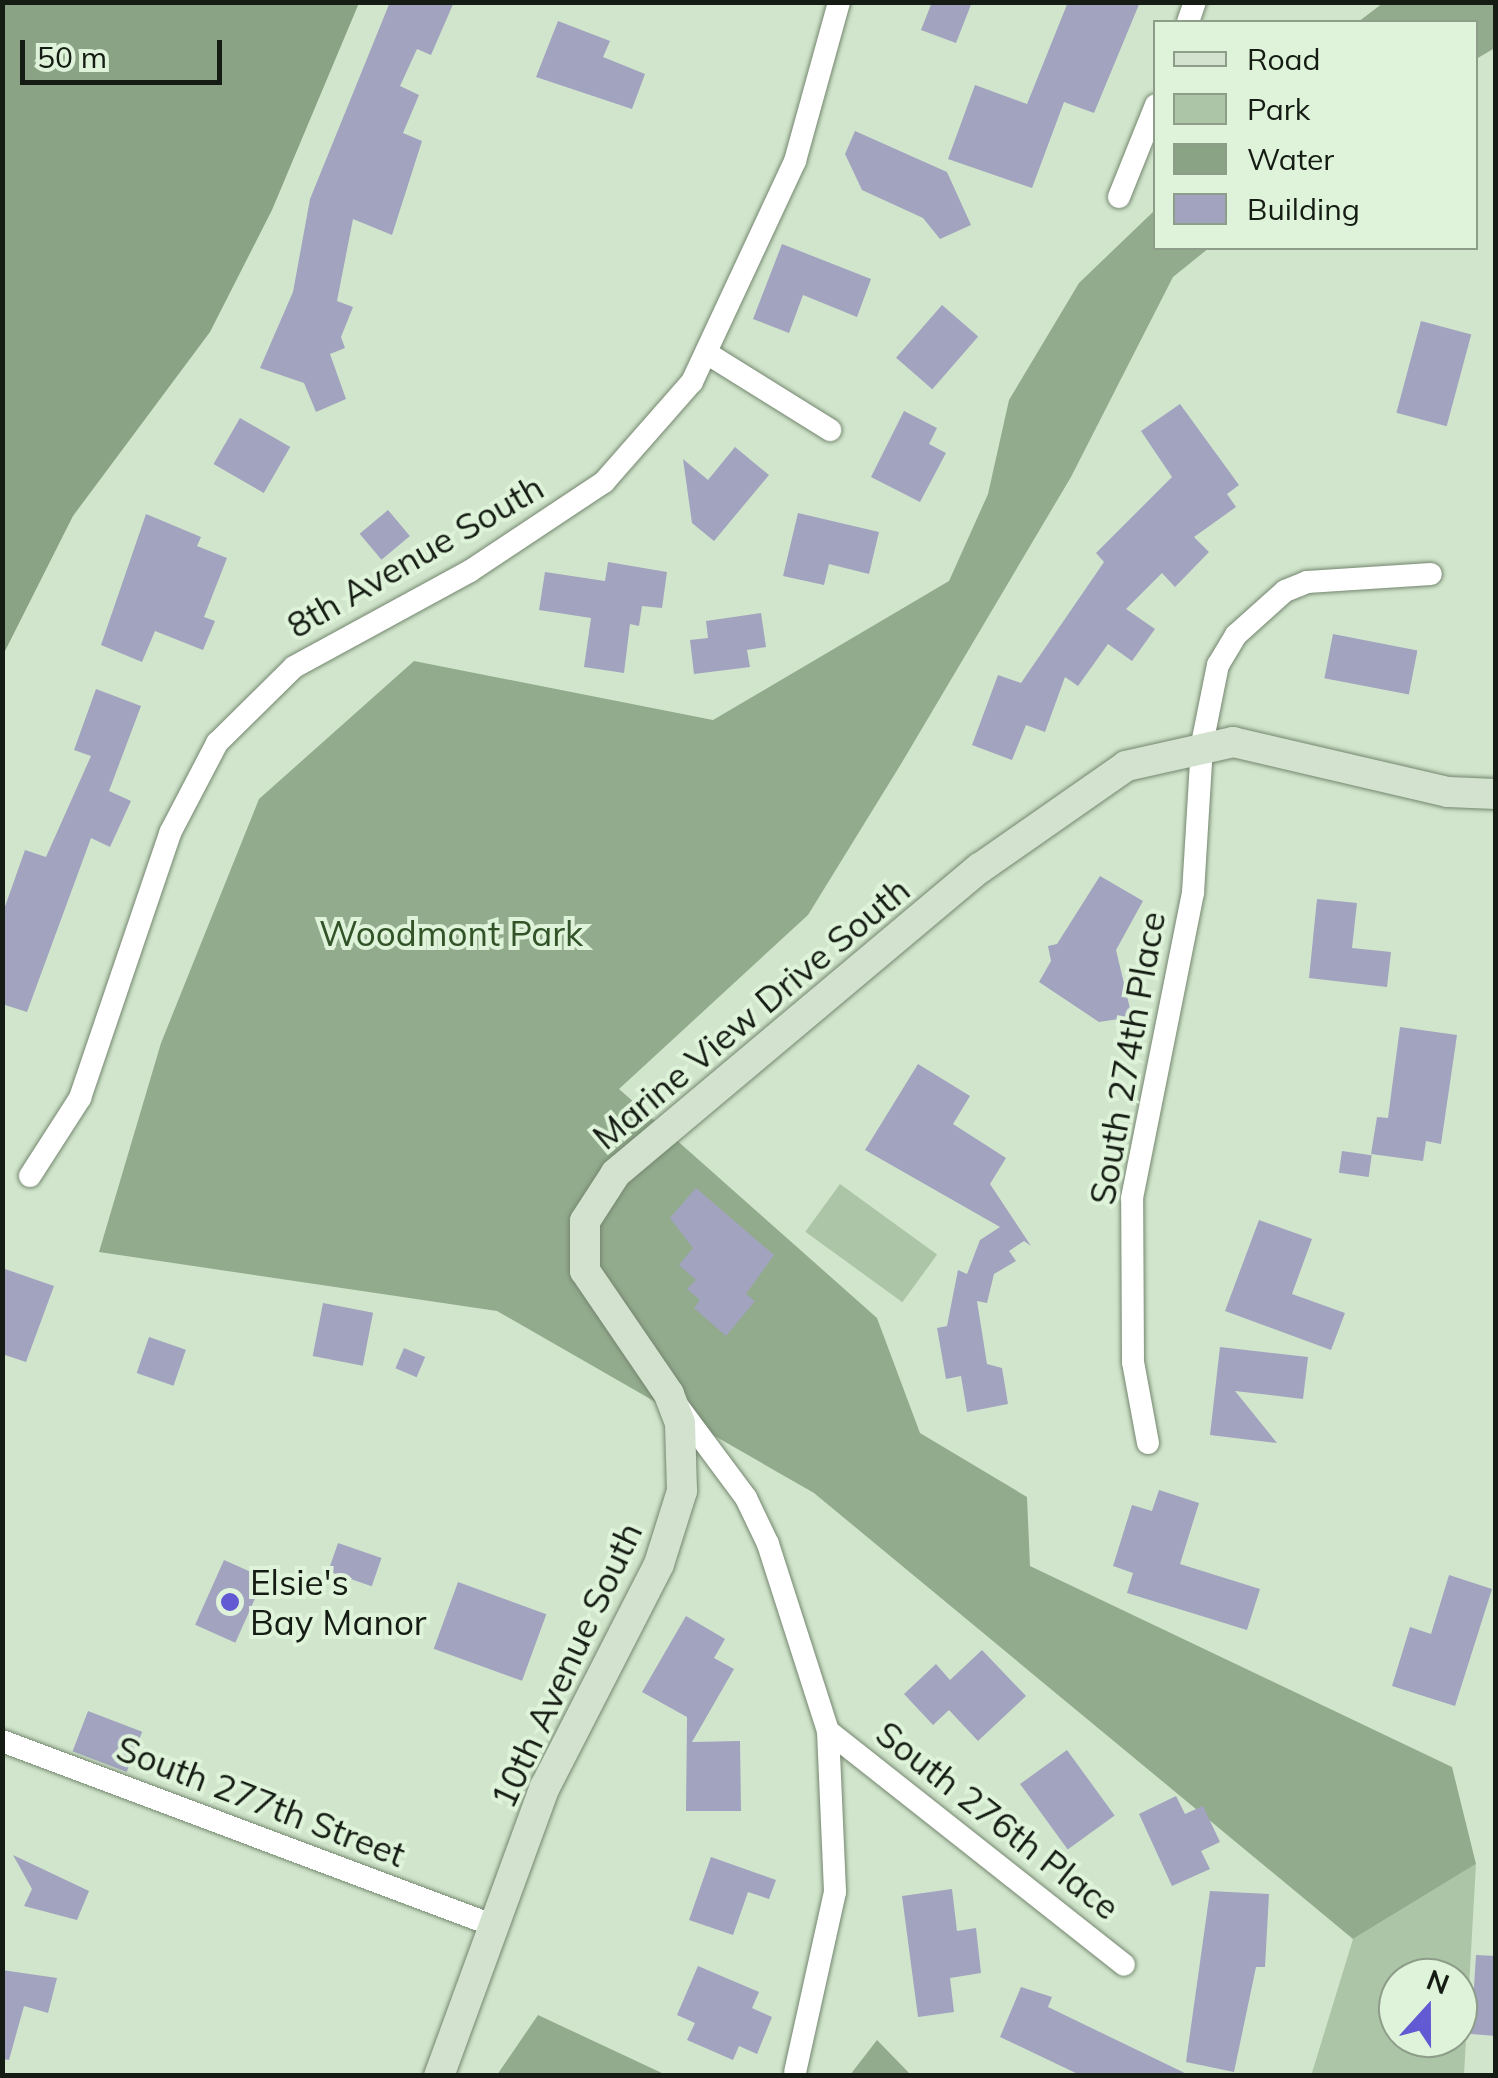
<!DOCTYPE html>
<style>
body{margin:0}
#map{position:relative;width:1498px;height:2078px;overflow:hidden;background:#d1e5cc;font-family:Mulish,sans-serif}
div>[style]{position:absolute}
.green>*{inset:0;background:#adc5a7;transform-origin:0 0}
.forest>*{inset:0;background:#93ab8d}
.water>*{inset:0;background:#8ba385}
.building>*{inset:0;background:#a1a3bf;transform-origin:0 0}
.roads{filter:drop-shadow(0 0 2px #74866f) drop-shadow(0 0 2px #74866f)}
.minor>*{height:22px;margin:-11px;padding:0 11px;transform-origin:11px;border-radius:11px;background:#fff}
.secondary>*{height:30px;margin:-15px;padding:0 15px;transform-origin:15px;border-radius:15px;background:#d2e2ce}
.dots>*{width:28px;height:28px;translate:-50% -50%;box-sizing:border-box;border:5px solid #def3d9;border-radius:50%}
span{translate:-50% -50%;white-space:nowrap;text-align:center;line-height:1.15;-webkit-text-stroke:8px #def3d9;paint-order:stroke}
.street-label{font-size:35px;color:#151c13}
.park-label{font-size:35px;color:#315327}
.poi-label{font-size:35px;color:#151c13}
.left{translate:0 -50%;text-align:left}
.frame{position:absolute;inset:0;border:5px solid #151c13;pointer-events:none}
.legend{position:absolute;left:1153px;top:20px;width:325px;height:230px;box-sizing:border-box;background:#def3d9;border:2px solid #8e9d8a;margin:0;padding:12px 18px;list-style:none;font-size:30px;color:#151c13}
.legend li{display:flex;align-items:center;gap:20px;height:50px}
.legend b{width:50px;border:2px solid #8e9d8a}
.north{position:absolute;left:1378px;top:1958px;width:100px;height:100px;box-sizing:border-box;background:#def3d9;border:2px solid #8e9d8a;border-radius:50%;rotate:21deg;font-size:28px;font-weight:700;line-height:40px;text-align:center;color:#151c13}
.north::after{content:'';display:block;margin:auto;width:35px;height:45px;background:#625ad3;clip-path:polygon(50% 0,100% 100%,50% 72%,0 100%)}
.scale{position:absolute;left:20px;top:40px;width:202px;height:45px;box-sizing:border-box;border:5px solid #151c13;border-top:0;padding-left:12px;font-size:30px;line-height:35px;white-space:nowrap;color:#151c13;-webkit-text-stroke:8px #def3d9;paint-order:stroke}
</style>
<div id="map">
<div class="green">
<div style="left:840px;top:1184px;width:120px;height:59px;rotate:36deg"></div>
<div style="clip-path:polygon(evenodd,1476px 1864px,1464px 2075px,1311px 2076px,1353px 1939px,1476px 1864px,1398px 1978px,1458px 1978px,1458px 2038px,1398px 2038px,1398px 1978px)"></div>
</div>
<div class="forest">
<div style="clip-path:polygon(1383px 3px,1495px 3px,1495px 48px,1476px 59px,1476px 22px,1358px 22px)"></div>
<div style="clip-path:polygon(1155px 210px,1156px 248px,1209px 248px,1173px 277px,1071px 477px,901px 764px,808px 915px,619px 1089px,877px 1318px,920px 1433px,1027px 1497px,1030px 1566px,1452px 1767px,1476px 1864px,1353px 1939px,814px 1493px,497px 1311px,99px 1252px,161px 1043px,259px 799px,414px 661px,713px 720px,949px 581px,988px 494px,1009px 400px,1079px 283px)"></div>
<div style="clip-path:polygon(538px 2015px,664px 2074px,670px 2075px,497px 2075px)"></div>
<div style="clip-path:polygon(877px 2040px,911px 2075px,850px 2075px)"></div>
</div>
<div class="water">
<div style="clip-path:polygon(3px 2px,359px 3px,272px 210px,210px 332px,73px 516px,3px 655px)"></div>
</div>
<div class="building">
<div style="clip-path:polygon(390px 2px,454px 2px,431px 55px,417px 49px,400px 86px,419px 95px,403px 133px,422px 141px,392px 235px,353px 219px,337px 301px,353px 307px,341px 337px,345px 348px,330px 354px,346px 399px,316px 412px,304px 383px,260px 368px,293px 292px,310px 199px)"></div>
<div style="clip-path:polygon(932px 2px,972px 2px,956px 43px,921px 30px)"></div>
<div style="clip-path:polygon(1068px 2px,1140px 2px,1094px 113px,1064px 102px,1032px 188px,948px 159px,975px 85px,1027px 104px)"></div>
<div style="clip-path:polygon(558px 21px,610px 41px,603px 57px,645px 74px,632px 109px,536px 77px)"></div>
<div style="clip-path:polygon(855px 131px,947px 172px,971px 225px,940px 239px,923px 218px,862px 190px,845px 154px)"></div>
<div style="clip-path:polygon(782px 244px,871px 279px,857px 317px,803px 295px,789px 333px,753px 319px)"></div>
<div style="left:942px;top:305px;width:48px;height:70px;rotate:41deg"></div>
<div style="left:1421px;top:321px;width:52px;height:95px;rotate:15deg"></div>
<div style="clip-path:polygon(1180px 404px,1239px 485px,1227px 494px,1236px 507px,1194px 537px,1209px 552px,1175px 587px,1162px 573px,1126px 609px,1155px 629px,1132px 661px,1108px 644px,1078px 686px,1065px 677px,1045px 732px,1026px 725px,1012px 760px,972px 745px,998px 675px,1021px 683px,1104px 562px,1096px 553px,1172px 477px,1141px 431px)"></div>
<div style="clip-path:polygon(904px 411px,937px 428px,929px 444px,946px 453px,920px 502px,871px 477px)"></div>
<div style="left:240px;top:418px;width:58px;height:53px;rotate:30deg"></div>
<div style="clip-path:polygon(735px 447px,769px 475px,714px 541px,692px 523px,683px 459px,708px 480px)"></div>
<div style="left:388px;top:510px;width:34px;height:37px;rotate:50deg"></div>
<div style="clip-path:polygon(798px 513px,879px 532px,869px 574px,829px 564px,824px 585px,783px 576px)"></div>
<div style="clip-path:polygon(146px 514px,201px 537px,197px 546px,227px 558px,204px 617px,215px 621px,203px 650px,155px 631px,142px 662px,101px 645px)"></div>
<div style="clip-path:polygon(608px 562px,667px 572px,662px 608px,642px 606px,639px 626px,630px 624px,624px 673px,584px 667px,591px 618px,539px 610px,545px 572px,605px 581px)"></div>
<div style="clip-path:polygon(761px 613px,766px 647px,747px 650px,750px 667px,694px 674px,690px 640px,708px 638px,706px 621px)"></div>
<div style="left:1333px;top:634px;width:86px;height:45px;rotate:11deg"></div>
<div style="clip-path:polygon(96px 689px,141px 706px,109px 791px,131px 801px,110px 847px,91px 838px,27px 1012px,2px 1004px,2px 915px,25px 850px,46px 857px,91px 756px,74px 750px)"></div>
<div style="clip-path:polygon(1100px 876px,1143px 901px,1116px 950px,1132px 1017px,1099px 1022px,1039px 982px,1051px 961px,1048px 946px,1057px 944px)"></div>
<div style="clip-path:polygon(1317px 899px,1357px 903px,1352px 948px,1391px 952px,1387px 987px,1309px 978px)"></div>
<div style="clip-path:polygon(1400px 1027px,1457px 1035px,1441px 1144px,1426px 1141px,1423px 1161px,1371px 1154px,1377px 1117px,1388px 1118px)"></div>
<div style="clip-path:polygon(918px 1064px,970px 1096px,953px 1124px,1006px 1158px,990px 1184px,1031px 1246px,1024px 1241px,1009px 1251px,1016px 1261px,994px 1274px,987px 1303px,977px 1301px,987px 1364px,1002px 1368px,1008px 1404px,967px 1412px,961px 1376px,946px 1379px,937px 1328px,947px 1326px,958px 1270px,967px 1274px,980px 1240px,1000px 1227px,865px 1150px)"></div>
<div style="left:1342px;top:1151px;width:30px;height:22px;rotate:8deg"></div>
<div style="clip-path:polygon(696px 1188px,774px 1255px,746px 1294px,755px 1301px,726px 1336px,694px 1308px,700px 1300px,687px 1289px,696px 1280px,679px 1265px,693px 1248px,670px 1218px)"></div>
<div style="clip-path:polygon(1259px 1220px,1312px 1239px,1292px 1294px,1345px 1313px,1331px 1350px,1225px 1311px)"></div>
<div style="clip-path:polygon(2px 1268px,54px 1286px,26px 1362px,2px 1354px)"></div>
<div style="left:323px;top:1303px;width:51px;height:54px;rotate:11deg"></div>
<div style="left:149px;top:1337px;width:39px;height:38px;rotate:19deg"></div>
<div style="clip-path:polygon(1220px 1347px,1308px 1357px,1303px 1399px,1235px 1391px,1277px 1443px,1210px 1435px)"></div>
<div style="left:404px;top:1348px;width:23px;height:22px;rotate:23deg"></div>
<div style="clip-path:polygon(1159px 1490px,1199px 1503px,1180px 1564px,1260px 1589px,1247px 1630px,1127px 1593px,1133px 1573px,1113px 1566px,1132px 1505px,1152px 1511px)"></div>
<div style="left:338px;top:1543px;width:46px;height:30px;rotate:19deg"></div>
<div style="left:224px;top:1560px;width:44px;height:71px;rotate:24deg"></div>
<div style="clip-path:polygon(1449px 1575px,1492px 1589px,1455px 1706px,1392px 1686px,1410px 1627px,1431px 1634px)"></div>
<div style="left:458px;top:1582px;width:94px;height:71px;rotate:20deg"></div>
<div style="clip-path:polygon(686px 1616px,725px 1639px,714px 1658px,734px 1669px,692px 1742px,740px 1741px,741px 1811px,686px 1811px,687px 1717px,642px 1692px)"></div>
<div style="clip-path:polygon(982px 1650px,1026px 1696px,978px 1741px,949px 1710px,933px 1725px,904px 1694px,936px 1664px,950px 1680px)"></div>
<div style="left:88px;top:1711px;width:58px;height:43px;rotate:21deg"></div>
<div style="left:1067px;top:1750px;width:81px;height:58px;rotate:54deg"></div>
<div style="clip-path:polygon(1176px 1796px,1185px 1814px,1203px 1806px,1220px 1842px,1201px 1851px,1210px 1869px,1172px 1886px,1139px 1814px)"></div>
<div style="clip-path:polygon(13px 1855px,89px 1891px,77px 1920px,24px 1906px,32px 1889px)"></div>
<div style="clip-path:polygon(711px 1857px,776px 1880px,769px 1899px,748px 1892px,733px 1935px,689px 1920px)"></div>
<div style="clip-path:polygon(952px 1889px,957px 1931px,976px 1928px,981px 1973px,950px 1978px,954px 2012px,918px 2017px,902px 1896px)"></div>
<div style="clip-path:polygon(1210px 1891px,1269px 1894px,1265px 1967px,1256px 1967px,1234px 2072px,1186px 2062px)"></div>
<div style="clip-path:polygon(1476px 1955px,1496px 1956px,1496px 2036px,1471px 2034px)"></div>
<div style="clip-path:polygon(698px 1966px,759px 1992px,752px 2008px,772px 2017px,757px 2054px,739px 2046px,733px 2060px,687px 2040px,695px 2023px,677px 2015px)"></div>
<div style="clip-path:polygon(2px 1970px,57px 1978px,48px 2013px,24px 2006px,9px 2060px,2px 2059px)"></div>
<div style="clip-path:polygon(1021px 1987px,1052px 1997px,1048px 2007px,1191px 2076px,1082px 2076px,1000px 2037px)"></div>
</div>
<div class="roads">
<div class="minor">
<div style="left:1188px;top:22px;width:21px;rotate:-71deg"></div>
<div style="left:1119px;top:197px;width:99px;rotate:-68.1deg"></div>
<div style="left:708px;top:354px;width:144px;rotate:31.9deg"></div>
<div style="left:30px;top:1176px;width:93px;rotate:-57.3deg"></div>
<div style="left:80px;top:1098px;width:280px;rotate:-71.2deg"></div>
<div style="left:170px;top:833px;width:102px;rotate:-62.4deg"></div>
<div style="left:217px;top:743px;width:108px;rotate:-44.6deg"></div>
<div style="left:294px;top:667px;width:200px;rotate:-28.6deg"></div>
<div style="left:470px;top:571px;width:161px;rotate:-33.6deg"></div>
<div style="left:604px;top:482px;width:133px;rotate:-48.7deg"></div>
<div style="left:692px;top:382px;width:244px;rotate:-65deg"></div>
<div style="left:795px;top:161px;width:165px;rotate:-74.5deg"></div>
<div style="left:677px;top:1405px;width:116px;rotate:53.4deg"></div>
<div style="left:746px;top:1498px;width:51px;rotate:64.4deg"></div>
<div style="left:768px;top:1544px;width:196px;rotate:72.2deg"></div>
<div style="left:828px;top:1731px;width:161px;rotate:87.5deg"></div>
<div style="left:835px;top:1892px;width:184px;rotate:102.5deg"></div>
<div style="left:1148px;top:1443px;width:82px;rotate:-100.5deg"></div>
<div style="left:1133px;top:1362px;width:164px;rotate:-90.3deg"></div>
<div style="left:1132px;top:1198px;width:311px;rotate:-78.7deg"></div>
<div style="left:1193px;top:893px;width:149px;rotate:-86.5deg"></div>
<div style="left:1202px;top:744px;width:81px;rotate:-78.6deg"></div>
<div style="left:1218px;top:665px;width:35px;rotate:-59deg"></div>
<div style="left:1236px;top:635px;width:66px;rotate:-41.9deg"></div>
<div style="left:1285px;top:591px;width:24px;rotate:-22deg"></div>
<div style="left:1307px;top:582px;width:124px;rotate:-3.7deg"></div>
<div style="left:828px;top:1731px;width:377px;rotate:38.3deg"></div>
<div style="left:2px;top:1741px;width:527px;rotate:20.57deg"></div>
</div>
<div class="secondary">
<div style="left:439px;top:2076px;width:308px;rotate:-69.9deg"></div>
<div style="left:545px;top:1787px;width:250px;rotate:-62.9deg"></div>
<div style="left:659px;top:1564px;width:77px;rotate:-72.5deg"></div>
<div style="left:682px;top:1491px;width:68px;rotate:-91.7deg"></div>
<div style="left:680px;top:1423px;width:31px;rotate:-111deg"></div>
<div style="left:669px;top:1394px;width:149px;rotate:-124.3deg"></div>
<div style="left:585px;top:1271px;width:50px;rotate:-90deg"></div>
<div style="left:585px;top:1221px;width:57px;rotate:-57.1deg"></div>
<div style="left:616px;top:1173px;width:475px;rotate:-40deg"></div>
<div style="left:980px;top:868px;width:178px;rotate:-34.9deg"></div>
<div style="left:1126px;top:766px;width:110px;rotate:-12.6deg"></div>
<div style="left:1233px;top:742px;width:221px;rotate:13.1deg"></div>
<div style="left:1448px;top:792px;width:48px;rotate:2.4deg"></div>
</div>
</div>
<div class="dots">
<div style="left:230px;top:1602px;background:#625ad3"></div>
</div>
<div class="street-label">
<span style="left:415px;top:556px;rotate:-30deg">8th Avenue South</span>
<span style="left:751px;top:1013px;rotate:-40deg">Marine View Drive South</span>
<span style="left:1127px;top:1058px;rotate:-80deg">South 274th Place</span>
<span style="left:566px;top:1665px;rotate:-65deg">10th Avenue South</span>
<span style="left:261px;top:1801px;rotate:21deg">South 277th Street</span>
<span style="left:998px;top:1820px;rotate:38deg">South 276th Place</span>
</div>
<div class="park-label">
<span style="left:451px;top:933px">Woodmont Park</span>
</div>
<div class="poi-label">
<span class="left" style="left:250px;top:1602px">Elsie's<br>Bay Manor</span>
</div>
<div class="frame"></div>
<ul class="legend">
<li><b style="height:12px;background:#d2e2ce"></b>Road</li>
<li><b style="height:28px;background:#adc5a7"></b>Park</li>
<li><b style="height:28px;background:#8ba385"></b>Water</li>
<li><b style="height:28px;background:#a1a3bf"></b>Building</li>
</ul>
<div class="north">N</div>
<div class="scale">50 m</div>
</div>
